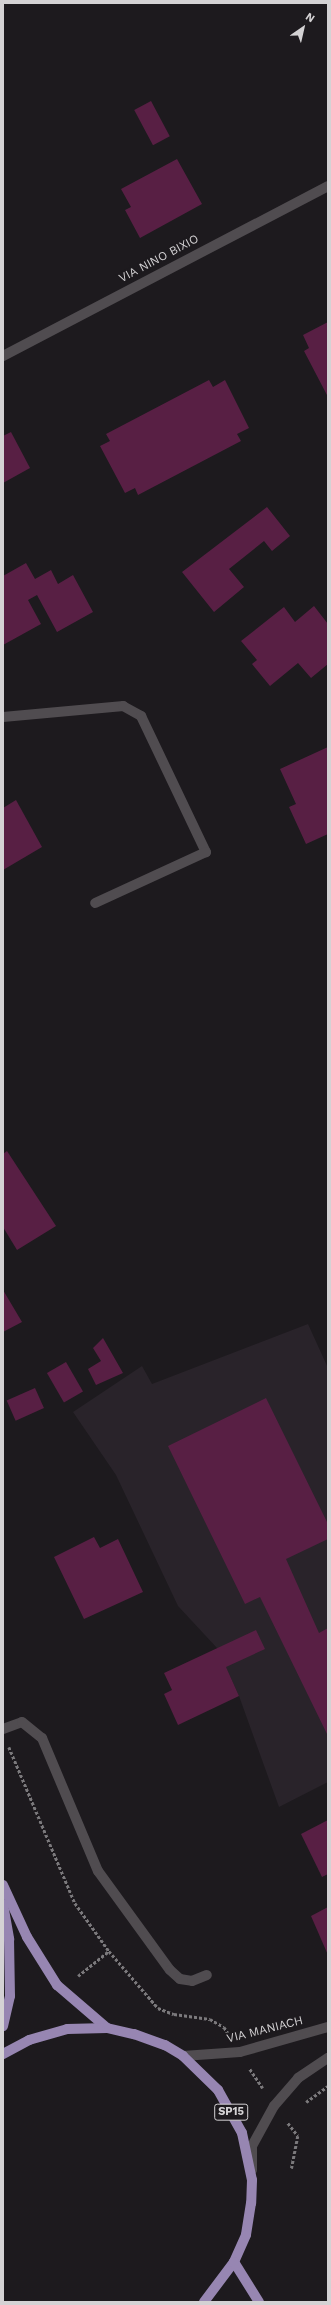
<!DOCTYPE html>
<style>
body{margin:0}
#map{position:relative;width:331px;height:2305px;overflow:hidden;background:#1d1a1e;font-family:"Work Sans",sans-serif}
div>[style]{position:absolute}
.built>*{inset:0;background:#29232a}
.building>*{inset:0;background:#581f44;transform-origin:0 0}
.path>*{height:2.5px;margin-top:-1.25px;transform-origin:0;background:repeating-linear-gradient(90deg,#7b797c 0 3px,transparent 0 5px)}
.service>*{height:10px;margin:-5px;padding:0 5px;transform-origin:5px;border-radius:5px;background:#504c50}
.minor>*{height:10px;margin:-5px;padding:0 5px;transform-origin:5px;border-radius:5px;background:#504c50}
.secondary>*{height:10px;margin:-5px;padding:0 5px;transform-origin:5px;border-radius:5px;background:#504c50}
.primary>*{height:10px;margin:-5px;padding:0 5px;transform-origin:5px;border-radius:5px;background:#9786b2}
span{translate:-50% -50%;white-space:nowrap;text-align:center;line-height:1.15;-webkit-text-stroke:3.5px #1d1a1e;paint-order:stroke}
.shield-label span{padding:1px 3px;background:#1d1a1e;border:1px solid;border-radius:3px;-webkit-text-stroke-width:0}
.shield-label{font-size:11px;color:#d4d2d4;font-weight:700}
.street-label{font-size:12px;color:#d4d2d4}
.frame{position:absolute;inset:0;border:4px solid #d4d2d4;pointer-events:none}
.north{position:absolute;left:283px;top:8px;width:40px;height:40px;-webkit-text-stroke:3px #1d1a1e;paint-order:stroke;rotate:34deg;font-size:11px;font-weight:700;line-height:16px;text-align:center;color:#d4d2d4}
.north::after{content:'';display:block;margin:auto;width:14px;height:18px;background:#d4d2d4;clip-path:polygon(50% 0,100% 100%,50% 72%,0 100%)}
</style>
<div id="map">
<div class="built">
<div style="clip-path:polygon(308px 1324px,328px 1368px,328px 1782px,279px 1807px,239px 1696px,217px 1648px,178px 1606px,116px 1475px,73px 1412px,142px 1366px,152px 1384px)"></div>
</div>
<div class="building">
<div style="left:151px;top:101px;width:40px;height:19px;rotate:62deg"></div>
<div style="clip-path:polygon(177px 159px,202px 204px,140px 238px,125px 210px,131px 207px,121px 189px)"></div>
<div style="clip-path:polygon(328px 322px,328px 397px,304px 351px,309px 348px,303px 335px)"></div>
<div style="clip-path:polygon(209px 380px,213px 387px,225px 380px,249px 428px,237px 434px,241px 441px,138px 495px,135px 488px,125px 493px,100px 446px,110px 441px,106px 434px)"></div>
<div style="clip-path:polygon(11px 432px,30px 468px,3px 483px,3px 436px)"></div>
<div style="clip-path:polygon(267px 507px,290px 536px,272px 551px,264px 541px,229px 569px,244px 587px,214px 612px,182px 572px)"></div>
<div style="clip-path:polygon(26px 563px,35px 579px,51px 570px,58px 584px,73px 575px,93px 612px,57px 632px,37px 595px,28px 600px,41px 624px,3px 645px,3px 576px)"></div>
<div style="clip-path:polygon(314px 606px,328px 624px,328px 664px,311px 678px,298px 663px,270px 686px,252px 664px,257px 660px,241px 641px,284px 607px,295px 622px)"></div>
<div style="clip-path:polygon(328px 747px,328px 834px,306px 844px,289px 807px,296px 804px,280px 769px)"></div>
<div style="clip-path:polygon(16px 800px,42px 847px,3px 870px,3px 808px)"></div>
<div style="clip-path:polygon(7px 1151px,56px 1226px,17px 1250px,3px 1227px,3px 1154px)"></div>
<div style="clip-path:polygon(3px 1290px,22px 1322px,3px 1332px)"></div>
<div style="clip-path:polygon(103px 1338px,123px 1373px,96px 1385px,88px 1369px,101px 1361px,93px 1348px)"></div>
<div style="left:66px;top:1362px;width:34px;height:22px;rotate:60deg"></div>
<div style="left:35px;top:1388px;width:22px;height:31px;rotate:66deg"></div>
<div style="clip-path:polygon(266px 1398px,328px 1524px,328px 1539px,286px 1559px,319px 1633px,328px 1628px,328px 1736px,260px 1597px,245px 1604px,168px 1446px)"></div>
<div style="clip-path:polygon(94px 1537px,100px 1548px,118px 1539px,143px 1592px,84px 1619px,54px 1557px)"></div>
<div style="clip-path:polygon(256px 1630px,265px 1649px,226px 1667px,239px 1696px,178px 1725px,164px 1694px,172px 1690px,164px 1673px)"></div>
<div style="clip-path:polygon(328px 1820px,328px 1874px,322px 1877px,301px 1834px)"></div>
<div style="clip-path:polygon(328px 1907px,328px 1955px,311px 1916px)"></div>
</div>
<div class="path">
<div style="left:9px;top:1747px;width:169px;rotate:67.1deg"></div>
<div style="left:75px;top:1903px;width:59px;rotate:54.7deg"></div>
<div style="left:109px;top:1951px;width:75px;rotate:49.3deg"></div>
<div style="left:158px;top:2008px;width:17px;rotate:21deg"></div>
<div style="left:174px;top:2014px;width:36px;rotate:8deg"></div>
<div style="left:210px;top:2019px;width:16px;rotate:30deg"></div>
<div style="left:224px;top:2027px;width:7px;rotate:56deg"></div>
<div style="left:78px;top:1976px;width:40px;rotate:-39deg"></div>
<div style="left:250px;top:2069px;width:23px;rotate:56deg"></div>
<div style="left:306px;top:2102px;width:27px;rotate:-36deg"></div>
<div style="left:288px;top:2123px;width:16px;rotate:52deg"></div>
<div style="left:298px;top:2136px;width:33px;rotate:101deg"></div>
</div>
<div class="service">
<div style="left:3px;top:717px;width:121px;rotate:-5.2deg"></div>
<div style="left:123px;top:706px;width:21px;rotate:29deg"></div>
<div style="left:141px;top:716px;width:151px;rotate:64.5deg"></div>
<div style="left:206px;top:852px;width:122px;rotate:155.3deg"></div>
<div style="left:3px;top:1729px;width:20px;rotate:-20deg"></div>
<div style="left:22px;top:1722px;width:26px;rotate:39deg"></div>
<div style="left:42px;top:1738px;width:144px;rotate:67.2deg"></div>
<div style="left:98px;top:1871px;width:122px;rotate:54deg"></div>
<div style="left:170px;top:1970px;width:13px;rotate:42deg"></div>
<div style="left:180px;top:1979px;width:12px;rotate:9deg"></div>
<div style="left:192px;top:1981px;width:16px;rotate:-22deg"></div>
</div>
<div class="minor">
<div style="left:3px;top:356px;width:367px;rotate:-27.6deg"></div>
</div>
<div class="secondary">
<div style="left:183px;top:2056px;width:57px;rotate:-4deg"></div>
<div style="left:240px;top:2052px;width:91px;rotate:-15.9deg"></div>
<div style="left:252px;top:2170px;width:24px;rotate:-90deg"></div>
<div style="left:252px;top:2146px;width:46px;rotate:-61.2deg"></div>
<div style="left:274px;top:2106px;width:37px;rotate:-49deg"></div>
<div style="left:298px;top:2078px;width:36px;rotate:-34deg"></div>
</div>
<div class="primary">
<div style="left:3px;top:1885px;width:57px;rotate:65.2deg"></div>
<div style="left:27px;top:1937px;width:57px;rotate:58deg"></div>
<div style="left:57px;top:1985px;width:66px;rotate:40.7deg"></div>
<div style="left:3px;top:1904px;width:36px;rotate:80deg"></div>
<div style="left:9px;top:1939px;width:57px;rotate:89deg"></div>
<div style="left:10px;top:1996px;width:31px;rotate:103deg"></div>
<div style="left:3px;top:2054px;width:30px;rotate:-28deg"></div>
<div style="left:29px;top:2040px;width:40px;rotate:-16deg"></div>
<div style="left:67px;top:2029px;width:40px;rotate:-1.4deg"></div>
<div style="left:107px;top:2028px;width:28px;rotate:13deg"></div>
<div style="left:134px;top:2034px;width:33px;rotate:20deg"></div>
<div style="left:165px;top:2045px;width:21px;rotate:31deg"></div>
<div style="left:183px;top:2056px;width:49px;rotate:44.2deg"></div>
<div style="left:218px;top:2090px;width:49px;rotate:60.8deg"></div>
<div style="left:242px;top:2133px;width:48px;rotate:78deg"></div>
<div style="left:252px;top:2180px;width:23px;rotate:92deg"></div>
<div style="left:251px;top:2203px;width:32px;rotate:99deg"></div>
<div style="left:246px;top:2235px;width:30px;rotate:114deg"></div>
<div style="left:234px;top:2262px;width:50px;rotate:126.9deg"></div>
<div style="left:234px;top:2262px;width:47px;rotate:58deg"></div>
</div>
<div class="shield-label">
<span style="left:231px;top:2112px">SP15</span>
</div>
<div class="street-label">
<span style="left:159px;top:259px;rotate:-28deg">VIA NINO BIXIO</span>
<span style="left:265px;top:2030px;rotate:-14deg">VIA MANIACH</span>
</div>
<div class="frame"></div>
<div class="north">N</div>
</div>
